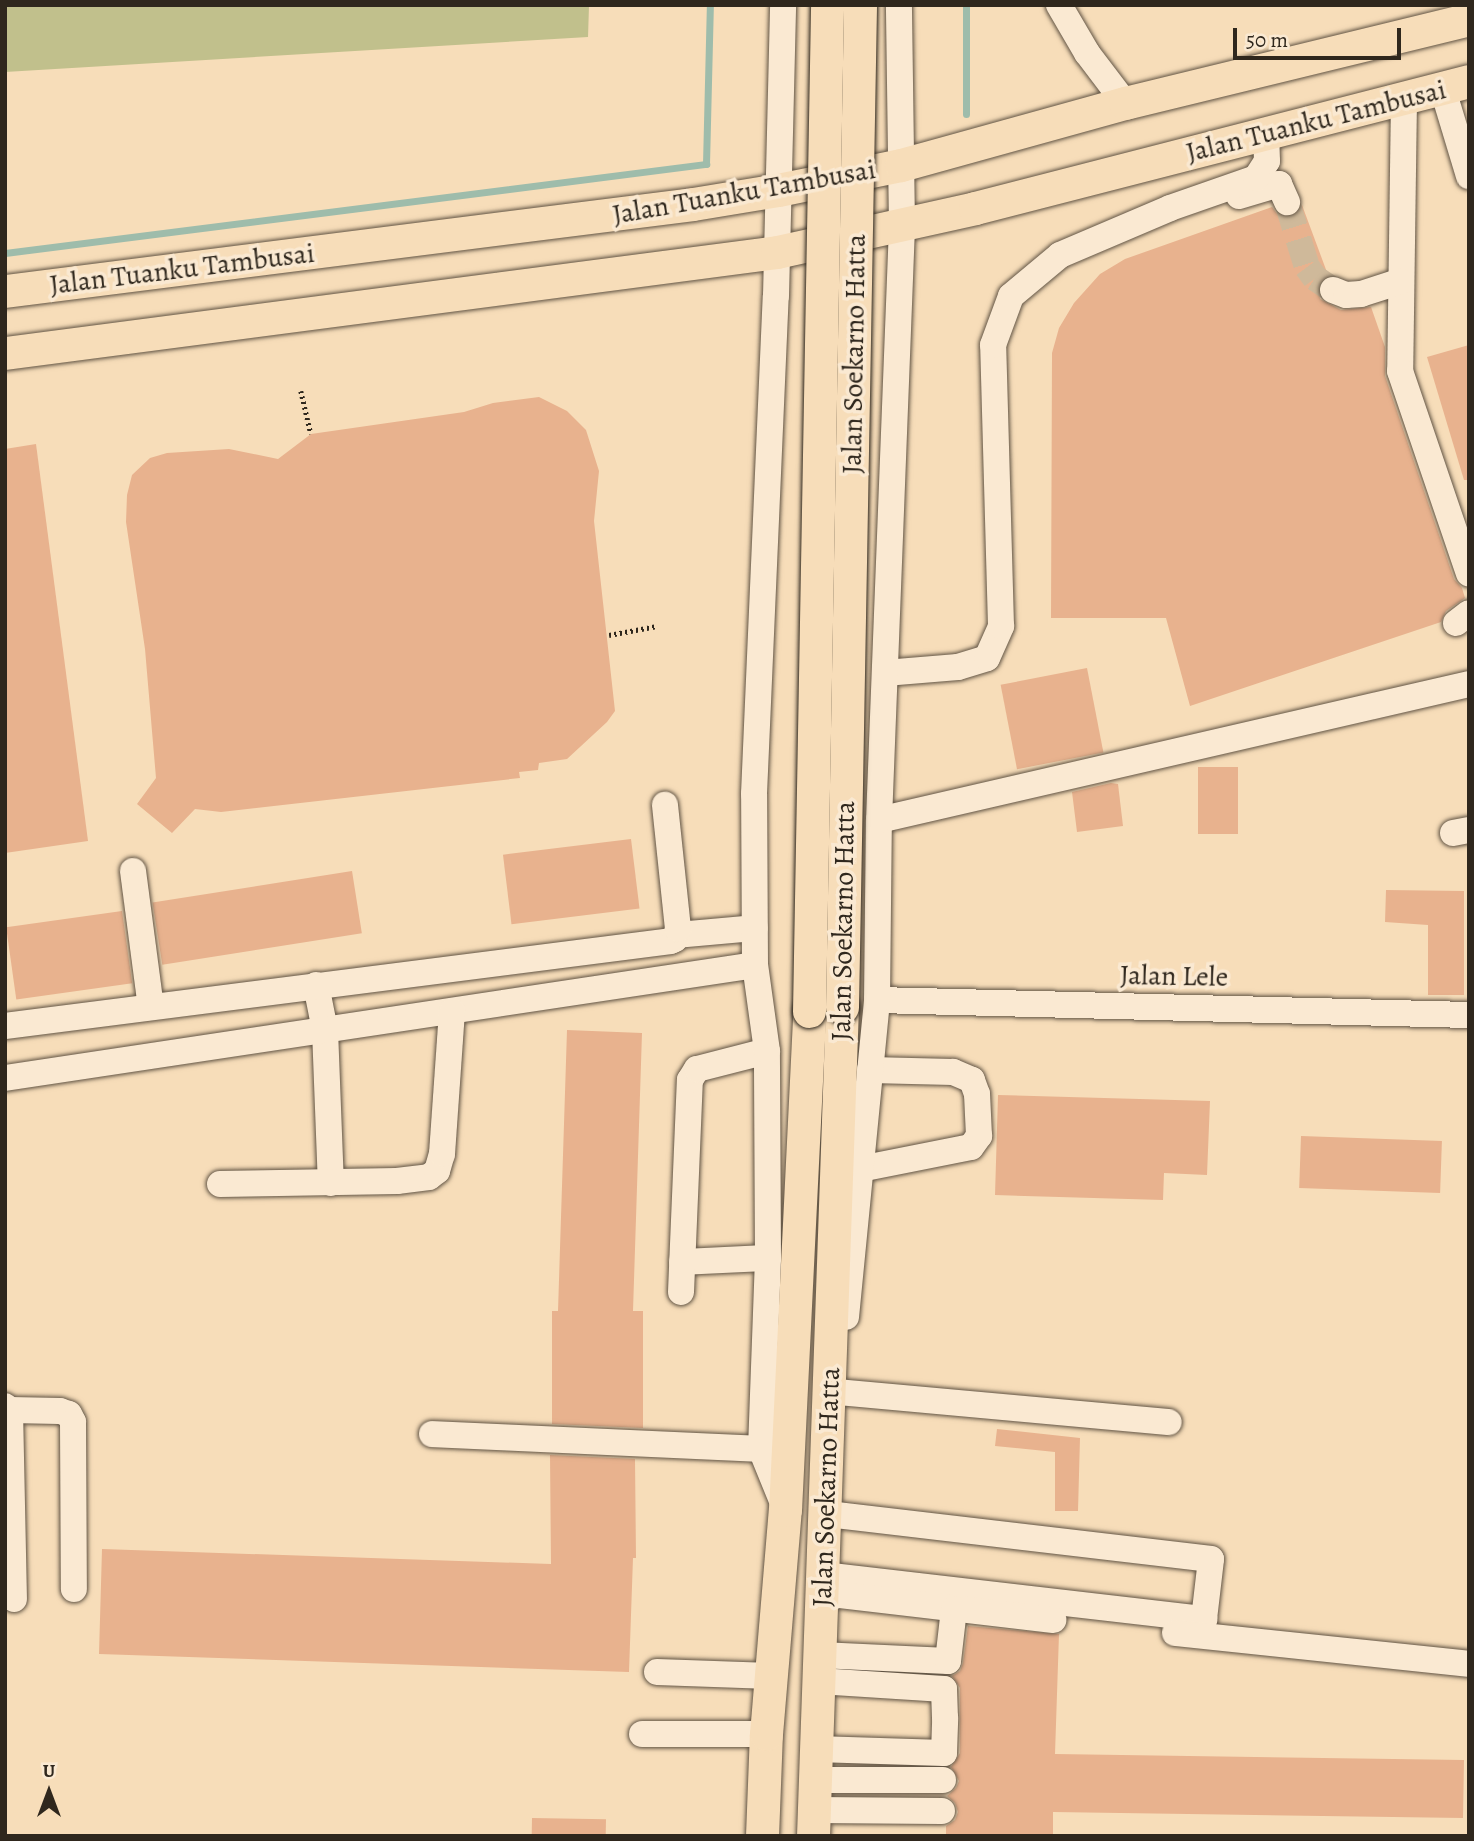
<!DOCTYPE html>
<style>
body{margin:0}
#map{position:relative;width:1474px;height:1841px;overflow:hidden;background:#f7ddb9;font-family:Alegreya,serif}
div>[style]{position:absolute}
.green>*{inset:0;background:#c1c08c}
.stream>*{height:7px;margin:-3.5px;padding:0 3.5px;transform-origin:3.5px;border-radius:3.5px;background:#9ebcab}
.building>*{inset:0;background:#e8b28e;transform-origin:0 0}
.minor-tunnel>*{height:26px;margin-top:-13px;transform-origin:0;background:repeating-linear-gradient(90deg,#cfb99a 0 26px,transparent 0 39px)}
.path>*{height:4.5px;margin-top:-2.25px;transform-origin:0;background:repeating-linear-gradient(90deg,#2f271d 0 2px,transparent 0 5.5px)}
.roads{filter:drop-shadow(0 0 2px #615444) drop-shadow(0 0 2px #615444)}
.minor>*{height:26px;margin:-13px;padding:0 13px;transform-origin:13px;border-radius:13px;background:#fae9d2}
.major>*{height:33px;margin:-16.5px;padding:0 16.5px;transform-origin:16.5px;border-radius:16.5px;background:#f7ddb9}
.bridges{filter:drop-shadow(0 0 2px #2f271d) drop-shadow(0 0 2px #2f271d)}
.major-bridge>*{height:33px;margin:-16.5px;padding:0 16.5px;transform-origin:16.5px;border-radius:16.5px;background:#f7ddb9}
span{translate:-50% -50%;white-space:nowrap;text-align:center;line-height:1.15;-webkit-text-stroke:7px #fae9d2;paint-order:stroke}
.street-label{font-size:28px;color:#2f271d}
.frame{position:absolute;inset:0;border:7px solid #2f271d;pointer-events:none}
.north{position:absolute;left:14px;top:1757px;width:70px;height:70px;-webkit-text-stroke:5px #fae9d2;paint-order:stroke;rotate:0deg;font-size:19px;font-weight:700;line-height:28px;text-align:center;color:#2f271d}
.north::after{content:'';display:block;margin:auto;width:24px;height:32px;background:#2f271d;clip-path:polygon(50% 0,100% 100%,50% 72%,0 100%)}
.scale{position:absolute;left:1233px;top:28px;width:168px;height:32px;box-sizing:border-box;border:4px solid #2f271d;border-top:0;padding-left:9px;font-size:21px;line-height:24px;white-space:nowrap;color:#2f271d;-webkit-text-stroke:5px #fae9d2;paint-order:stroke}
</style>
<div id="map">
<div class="green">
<div style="clip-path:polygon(5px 5px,589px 5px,588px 37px,5px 72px)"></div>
</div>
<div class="stream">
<div style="left:966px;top:114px;width:109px;rotate:-90deg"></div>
<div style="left:5px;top:253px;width:707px;rotate:-7.24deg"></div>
<div style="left:706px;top:164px;width:159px;rotate:-88.6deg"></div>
</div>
<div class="building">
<div style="clip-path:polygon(1302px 205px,1328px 275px,1318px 285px,1320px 299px,1341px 310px,1371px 307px,1385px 347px,1385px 376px,1454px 579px,1462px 588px,1465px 598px,1446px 611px,1441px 622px,1190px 706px,1166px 618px,1051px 618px,1052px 353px,1059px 328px,1074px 303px,1100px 274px,1125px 259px,1272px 207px,1278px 215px,1293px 217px)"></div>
<div style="clip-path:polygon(1469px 345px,1469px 480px,1464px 480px,1427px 357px)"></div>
<div style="clip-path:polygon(539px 397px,567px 411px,586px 430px,599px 471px,594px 521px,615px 711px,607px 722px,567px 759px,539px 763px,538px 770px,519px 772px,520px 778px,221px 812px,195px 809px,172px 833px,137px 804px,156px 778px,145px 649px,126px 522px,127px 495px,132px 475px,150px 458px,167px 453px,229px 449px,278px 459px,311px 434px,464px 412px,493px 403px)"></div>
<div style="clip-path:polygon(36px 444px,88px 841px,5px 853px,5px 449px)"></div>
<div style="left:1087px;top:668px;width:86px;height:88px;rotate:79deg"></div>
<div style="left:1198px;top:767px;width:40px;height:67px"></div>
<div style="clip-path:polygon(1111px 783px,1118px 784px,1123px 826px,1077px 832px,1072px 792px)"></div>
<div style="left:631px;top:839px;width:70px;height:129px;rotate:83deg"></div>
<div style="left:352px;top:871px;width:63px;height:202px;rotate:81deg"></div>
<div style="clip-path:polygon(1386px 890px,1464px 891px,1464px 995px,1428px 995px,1428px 925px,1385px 922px)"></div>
<div style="left:122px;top:911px;width:73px;height:117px;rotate:82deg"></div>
<div style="clip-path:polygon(567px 1030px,642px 1033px,633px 1311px,643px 1311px,643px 1428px,552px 1424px,552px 1311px,558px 1311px)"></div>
<div style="clip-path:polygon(998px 1095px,1210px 1101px,1207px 1175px,1164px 1173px,1163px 1200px,995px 1195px)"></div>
<div style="left:1301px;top:1136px;width:141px;height:52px;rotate:2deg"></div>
<div style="clip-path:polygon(997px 1429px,1080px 1438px,1078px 1511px,1055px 1511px,1055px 1452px,995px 1446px)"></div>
<div style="clip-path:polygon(550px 1455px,635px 1459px,636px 1558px,633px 1558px,629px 1672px,99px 1654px,102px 1549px,551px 1564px)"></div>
<div style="clip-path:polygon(968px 1626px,1059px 1634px,1055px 1754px,1464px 1760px,1463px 1818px,1053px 1812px,1053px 1836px,946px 1836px,946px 1826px,955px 1820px,958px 1812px,955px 1803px,947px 1796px,956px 1788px,959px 1781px,951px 1767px,960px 1753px,960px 1688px,952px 1676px,960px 1671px,963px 1663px)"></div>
<div style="left:532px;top:1818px;width:74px;height:18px;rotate:1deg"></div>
</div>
<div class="minor-tunnel">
<div style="left:1287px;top:202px;width:68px;rotate:72.9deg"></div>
<div style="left:1307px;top:267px;width:14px;rotate:54deg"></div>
<div style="left:1315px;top:278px;width:22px;rotate:34deg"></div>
</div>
<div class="path">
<div style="left:301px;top:391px;width:44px;rotate:76.9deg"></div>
<div style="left:609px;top:635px;width:49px;rotate:-10.6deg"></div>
</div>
<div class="roads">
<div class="minor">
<div style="left:1059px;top:5px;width:56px;rotate:59.7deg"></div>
<div style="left:1087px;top:53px;width:63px;rotate:52.8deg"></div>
<div style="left:1443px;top:90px;width:90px;rotate:73.2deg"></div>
<div style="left:1404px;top:99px;width:272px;rotate:90.8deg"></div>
<div style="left:1400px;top:371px;width:214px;rotate:71.2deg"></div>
<div style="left:1239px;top:196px;width:42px;rotate:-16.7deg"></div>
<div style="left:1279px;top:184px;width:20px;rotate:66deg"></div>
<div style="left:1333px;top:290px;width:14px;rotate:21deg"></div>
<div style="left:1346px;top:295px;width:15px;rotate:-4deg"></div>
<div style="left:1361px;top:294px;width:42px;rotate:-18deg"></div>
<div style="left:1456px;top:623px;width:16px;rotate:-38deg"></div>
<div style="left:885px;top:673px;width:73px;rotate:-4.7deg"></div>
<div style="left:958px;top:667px;width:30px;rotate:-17deg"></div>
<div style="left:987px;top:658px;width:35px;rotate:-66deg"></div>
<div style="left:1001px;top:626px;width:281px;rotate:-91.6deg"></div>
<div style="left:993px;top:345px;width:52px;rotate:-69.8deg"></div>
<div style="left:1011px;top:296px;width:64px;rotate:-39.9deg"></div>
<div style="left:1060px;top:255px;width:120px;rotate:-23.1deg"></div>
<div style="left:1170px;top:208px;width:91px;rotate:-19.2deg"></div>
<div style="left:1256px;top:178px;width:20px;rotate:-57deg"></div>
<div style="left:1267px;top:161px;width:27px;rotate:-92deg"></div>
<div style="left:879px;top:820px;width:605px;rotate:-12.98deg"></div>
<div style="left:1453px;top:833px;width:16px;rotate:-11deg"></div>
<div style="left:133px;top:871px;width:137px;rotate:82.5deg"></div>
<div style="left:677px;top:935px;width:78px;rotate:-5.1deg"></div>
<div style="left:316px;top:985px;width:46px;rotate:78.7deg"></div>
<div style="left:325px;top:1030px;width:153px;rotate:87.8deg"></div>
<div style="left:877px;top:1000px;width:592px;rotate:1.45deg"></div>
<div style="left:5px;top:1026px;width:671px;rotate:-7.27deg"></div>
<div style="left:671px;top:941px;width:4px;rotate:-27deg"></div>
<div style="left:675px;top:939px;width:10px;rotate:-73deg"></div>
<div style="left:678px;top:929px;width:125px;rotate:-96deg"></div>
<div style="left:5px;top:1078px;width:758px;rotate:-8.57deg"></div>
<div style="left:860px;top:1169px;width:113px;rotate:-11.2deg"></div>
<div style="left:971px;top:1147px;width:14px;rotate:-54deg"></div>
<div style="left:979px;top:1136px;width:42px;rotate:-92.7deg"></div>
<div style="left:977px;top:1094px;width:15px;rotate:-110deg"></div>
<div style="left:972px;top:1080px;width:21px;rotate:-157deg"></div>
<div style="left:953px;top:1072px;width:83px;rotate:-178.6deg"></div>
<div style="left:220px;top:1184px;width:177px;rotate:-1deg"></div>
<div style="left:397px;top:1181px;width:32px;rotate:-7deg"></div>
<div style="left:429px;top:1177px;width:10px;rotate:-37deg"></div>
<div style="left:437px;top:1171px;width:18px;rotate:-74deg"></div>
<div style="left:442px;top:1154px;width:143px;rotate:-86deg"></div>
<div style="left:682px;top:1262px;width:86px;rotate:-2.7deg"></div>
<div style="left:681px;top:1292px;width:212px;rotate:-87.6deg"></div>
<div style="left:690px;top:1080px;width:13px;rotate:-58deg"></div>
<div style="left:697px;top:1069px;width:72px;rotate:-14.4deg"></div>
<div style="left:846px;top:1317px;width:319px;rotate:-84.4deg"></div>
<div style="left:877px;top:1000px;width:180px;rotate:-89.4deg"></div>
<div style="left:879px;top:820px;width:594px;rotate:-87.78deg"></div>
<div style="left:902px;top:226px;width:221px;rotate:-90.8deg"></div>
<div style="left:838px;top:1392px;width:332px;rotate:5.2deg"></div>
<div style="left:5px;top:1406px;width:6px;rotate:39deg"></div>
<div style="left:10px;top:1410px;width:189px;rotate:88.8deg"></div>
<div style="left:10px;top:1410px;width:50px;rotate:1.1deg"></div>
<div style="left:60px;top:1411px;width:9px;rotate:18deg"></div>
<div style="left:69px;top:1414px;width:9px;rotate:63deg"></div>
<div style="left:73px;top:1422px;width:167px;rotate:89.7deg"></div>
<div style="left:432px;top:1434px;width:329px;rotate:2.6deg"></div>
<div style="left:783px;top:1503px;width:58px;rotate:-112.2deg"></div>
<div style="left:761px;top:1449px;width:191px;rotate:-87.9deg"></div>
<div style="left:768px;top:1258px;width:207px;rotate:-90.3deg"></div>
<div style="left:767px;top:1051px;width:87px;rotate:-97.9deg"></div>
<div style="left:755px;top:965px;width:171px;rotate:-90.3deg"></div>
<div style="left:754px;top:794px;width:498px;rotate:-87.5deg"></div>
<div style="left:776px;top:296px;width:291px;rotate:-88.6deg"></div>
<div style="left:823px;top:1575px;width:384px;rotate:6.6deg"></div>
<div style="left:1204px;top:1619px;width:60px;rotate:-83.3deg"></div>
<div style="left:1211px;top:1559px;width:388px;rotate:-173.3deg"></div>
<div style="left:823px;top:1593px;width:232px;rotate:6.7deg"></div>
<div style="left:1175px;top:1633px;width:296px;rotate:6deg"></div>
<div style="left:820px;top:1655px;width:128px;rotate:2.7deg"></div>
<div style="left:948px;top:1661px;width:52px;rotate:-83.4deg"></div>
<div style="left:657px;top:1672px;width:114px;rotate:2deg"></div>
<div style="left:642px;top:1734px;width:124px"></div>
<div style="left:816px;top:1749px;width:128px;rotate:1.8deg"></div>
<div style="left:944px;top:1753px;width:35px;rotate:-88deg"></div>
<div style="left:945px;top:1718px;width:29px;rotate:-92deg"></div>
<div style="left:944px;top:1689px;width:126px;rotate:-176.4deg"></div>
<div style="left:815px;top:1780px;width:128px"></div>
<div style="left:814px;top:1810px;width:128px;rotate:0.4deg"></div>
</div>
<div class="major">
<div style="left:5px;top:291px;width:693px;rotate:-7.21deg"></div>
<div style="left:693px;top:204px;width:86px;rotate:-9.4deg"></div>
<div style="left:778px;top:190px;width:126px;rotate:-11.5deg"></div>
<div style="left:901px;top:165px;width:232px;rotate:-15.5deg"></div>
<div style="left:1125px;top:103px;width:354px;rotate:-13.7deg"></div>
<div style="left:5px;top:353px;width:779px;rotate:-7.45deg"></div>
<div style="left:777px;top:252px;width:203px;rotate:-12.5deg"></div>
<div style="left:975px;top:208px;width:510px;rotate:-14.42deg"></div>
<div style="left:762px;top:1836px;width:102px;rotate:-87.8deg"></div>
<div style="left:766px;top:1734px;width:225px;rotate:-85.2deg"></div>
<div style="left:785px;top:1510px;width:500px;rotate:-87.2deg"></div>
<div style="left:813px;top:1836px;width:830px;rotate:-88deg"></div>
</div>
</div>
<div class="bridges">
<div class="major-bridge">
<div style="left:842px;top:1007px;width:1002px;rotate:-88.97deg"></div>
<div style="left:809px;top:1011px;width:1006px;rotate:-88.97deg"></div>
</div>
</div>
<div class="street-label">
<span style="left:1316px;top:121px;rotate:-14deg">Jalan Tuanku Tambusai</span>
<span style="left:744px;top:192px;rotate:-10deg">Jalan Tuanku Tambusai</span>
<span style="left:182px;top:269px;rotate:-7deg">Jalan Tuanku Tambusai</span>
<span style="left:854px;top:354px;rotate:-89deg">Jalan Soekarno Hatta</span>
<span style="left:843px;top:921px;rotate:-89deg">Jalan Soekarno Hatta</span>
<span style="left:1174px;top:976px;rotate:1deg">Jalan Lele</span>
<span style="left:826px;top:1487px;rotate:-88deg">Jalan Soekarno Hatta</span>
</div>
<div class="frame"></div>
<div class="north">U</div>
<div class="scale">50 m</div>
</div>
